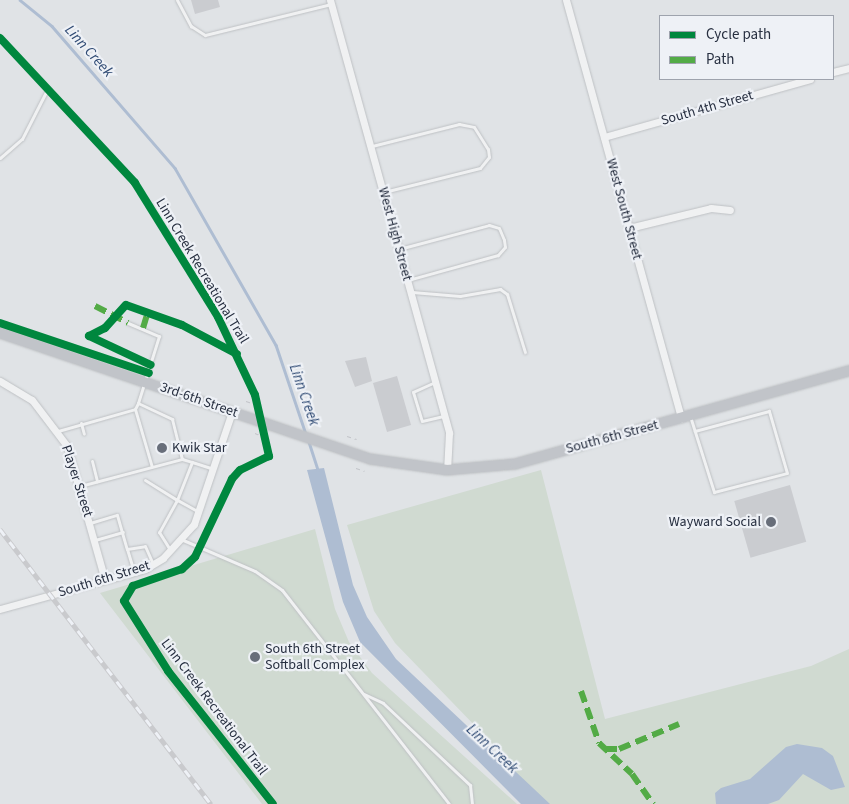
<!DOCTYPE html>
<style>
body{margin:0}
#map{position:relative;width:849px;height:804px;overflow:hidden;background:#e0e3e6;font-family:"Source Sans 3",sans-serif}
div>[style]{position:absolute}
.green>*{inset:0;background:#d0dad1}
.water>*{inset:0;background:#aebdd2}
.stream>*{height:2.5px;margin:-1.25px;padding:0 1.25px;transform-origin:1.25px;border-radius:1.25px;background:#aebdd2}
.building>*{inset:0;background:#caccd0;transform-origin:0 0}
.path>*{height:1px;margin-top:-0.5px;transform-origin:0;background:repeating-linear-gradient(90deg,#c2c4c9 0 4px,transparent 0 8px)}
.roads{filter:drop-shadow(0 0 1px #bec1c4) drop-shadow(0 0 1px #bec1c4)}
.service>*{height:3px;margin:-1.5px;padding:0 1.5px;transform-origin:1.5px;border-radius:1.5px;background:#f0f1f2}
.minor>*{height:7px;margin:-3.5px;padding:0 3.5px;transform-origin:3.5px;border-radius:3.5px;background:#f0f1f2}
.secondary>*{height:10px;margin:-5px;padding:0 5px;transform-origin:5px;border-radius:5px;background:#c1c4c9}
.rail>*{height:4.5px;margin-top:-2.25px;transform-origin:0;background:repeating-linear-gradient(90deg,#eef1f6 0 8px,#c9cacd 0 16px);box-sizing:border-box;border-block:1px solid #c9cacd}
.quiet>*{height:6px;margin-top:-3px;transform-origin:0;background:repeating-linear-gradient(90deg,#53ab46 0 12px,transparent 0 18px)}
.cycleway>*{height:8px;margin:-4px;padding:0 4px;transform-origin:4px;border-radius:4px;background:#00873e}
.dots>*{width:14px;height:14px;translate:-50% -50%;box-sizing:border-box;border:2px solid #eef1f6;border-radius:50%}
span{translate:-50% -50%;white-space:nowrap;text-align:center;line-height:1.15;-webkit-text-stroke:4.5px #eef1f6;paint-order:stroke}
.street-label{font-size:14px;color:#272f40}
.poi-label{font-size:14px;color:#272f40}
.left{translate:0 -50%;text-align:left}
.right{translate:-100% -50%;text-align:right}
.water-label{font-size:15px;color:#304b74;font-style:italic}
.legend{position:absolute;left:659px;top:15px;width:175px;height:65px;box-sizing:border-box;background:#eef1f6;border:1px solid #9ea3ad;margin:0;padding:6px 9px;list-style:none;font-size:15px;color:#272f40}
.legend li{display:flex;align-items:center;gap:10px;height:25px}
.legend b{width:25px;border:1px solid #9ea3ad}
</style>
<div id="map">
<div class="green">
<div style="clip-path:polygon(541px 470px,605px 719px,811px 666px,849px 649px,849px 804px,536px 804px,506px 758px,395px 643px,374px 611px,347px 525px)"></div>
<div style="clip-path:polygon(315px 529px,335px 609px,349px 642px,372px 673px,517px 804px,262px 804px,100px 593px)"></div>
</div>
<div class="water">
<div style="clip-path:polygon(324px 468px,353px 585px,367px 617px,396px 659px,550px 804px,521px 804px,360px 642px,343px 602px,307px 470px)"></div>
<div style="clip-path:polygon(797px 744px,822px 748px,833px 756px,845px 787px,831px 790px,803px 774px,779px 800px,768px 804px,716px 804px,715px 793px,721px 788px,750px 779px,786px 747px)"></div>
</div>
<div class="stream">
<div style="left:20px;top:0;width:41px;rotate:39.1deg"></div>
<div style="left:52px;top:26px;width:188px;rotate:49.1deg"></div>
<div style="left:175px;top:168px;width:204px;rotate:60.3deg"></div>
<div style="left:276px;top:345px;width:94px;rotate:71.4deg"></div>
<div style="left:309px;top:442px;width:29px;rotate:72deg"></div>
</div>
<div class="building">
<div style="clip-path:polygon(191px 0,218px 0,220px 7px,195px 14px)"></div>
<div style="clip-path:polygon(366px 357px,372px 381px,355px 387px,345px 361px)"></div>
<div style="left:397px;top:376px;width:51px;height:25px;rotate:74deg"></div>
<div style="left:790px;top:485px;width:59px;height:58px;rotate:74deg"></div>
</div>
<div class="path">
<div style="left:246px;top:401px;width:13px;rotate:18deg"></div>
<div style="left:255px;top:433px;width:12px;rotate:24deg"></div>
<div style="left:347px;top:436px;width:10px;rotate:17deg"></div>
<div style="left:356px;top:468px;width:9px;rotate:18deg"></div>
</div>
<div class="roads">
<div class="service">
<div style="left:177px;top:0;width:30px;rotate:62deg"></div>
<div style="left:191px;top:26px;width:17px;rotate:33deg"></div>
<div style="left:205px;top:35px;width:130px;rotate:-13.8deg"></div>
<div style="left:372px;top:146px;width:90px;rotate:-14.2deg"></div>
<div style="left:459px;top:124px;width:15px;rotate:11deg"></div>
<div style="left:474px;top:127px;width:26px;rotate:58deg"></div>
<div style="left:488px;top:149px;width:8px;rotate:83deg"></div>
<div style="left:489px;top:157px;width:14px;rotate:129deg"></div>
<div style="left:480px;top:168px;width:99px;rotate:166deg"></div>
<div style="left:0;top:158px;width:29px;rotate:-41deg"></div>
<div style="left:22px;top:139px;width:57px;rotate:-63deg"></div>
<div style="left:399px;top:249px;width:93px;rotate:-14.9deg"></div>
<div style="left:489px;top:225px;width:10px;rotate:17deg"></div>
<div style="left:499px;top:228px;width:13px;rotate:67deg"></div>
<div style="left:504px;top:240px;width:7px;rotate:82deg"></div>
<div style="left:505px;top:247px;width:11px;rotate:131deg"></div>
<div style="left:498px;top:255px;width:93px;rotate:164.5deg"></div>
<div style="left:412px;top:292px;width:48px;rotate:4.8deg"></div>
<div style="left:460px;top:296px;width:41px;rotate:-9.9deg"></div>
<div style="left:500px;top:289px;width:9px;rotate:36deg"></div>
<div style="left:507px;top:294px;width:61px;rotate:72.8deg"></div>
<div style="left:128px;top:323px;width:34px;rotate:23deg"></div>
<div style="left:159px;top:336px;width:70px;rotate:107.4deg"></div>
<div style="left:138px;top:403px;width:38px;rotate:25deg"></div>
<div style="left:172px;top:419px;width:41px;rotate:76deg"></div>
<div style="left:435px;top:382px;width:24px;rotate:156deg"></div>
<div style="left:413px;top:392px;width:30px;rotate:73deg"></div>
<div style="left:422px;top:421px;width:23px;rotate:-13deg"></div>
<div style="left:135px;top:409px;width:60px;rotate:73.7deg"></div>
<div style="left:690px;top:416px;width:80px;rotate:72.5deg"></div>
<div style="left:714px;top:492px;width:75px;rotate:-14.6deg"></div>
<div style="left:787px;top:473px;width:65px;rotate:-106.2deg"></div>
<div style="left:769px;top:411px;width:77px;rotate:164.9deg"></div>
<div style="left:81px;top:423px;width:11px;rotate:75deg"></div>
<div style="left:58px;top:431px;width:80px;rotate:-15.9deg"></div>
<div style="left:135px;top:409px;width:7px;rotate:-63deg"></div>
<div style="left:92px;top:461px;width:21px;rotate:76deg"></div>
<div style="left:145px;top:480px;width:38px;rotate:32deg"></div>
<div style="left:177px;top:500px;width:37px;rotate:119deg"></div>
<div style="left:159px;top:532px;width:22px;rotate:58deg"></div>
<div style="left:80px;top:486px;width:106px;rotate:-14.8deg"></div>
<div style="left:182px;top:459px;width:10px;rotate:17deg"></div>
<div style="left:199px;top:512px;width:25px;rotate:-151deg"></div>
<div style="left:177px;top:500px;width:41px;rotate:-68.5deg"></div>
<div style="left:192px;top:462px;width:22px;rotate:18deg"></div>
<div style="left:90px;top:523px;width:28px;rotate:-17deg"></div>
<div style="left:117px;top:515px;width:35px;rotate:74deg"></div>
<div style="left:127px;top:549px;width:18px;rotate:-9deg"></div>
<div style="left:145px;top:546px;width:20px;rotate:66deg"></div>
<div style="left:95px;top:540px;width:29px;rotate:-16deg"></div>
<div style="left:183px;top:540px;width:78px;rotate:23.3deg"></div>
<div style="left:255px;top:571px;width:33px;rotate:35deg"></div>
<div style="left:282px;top:590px;width:271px;rotate:52deg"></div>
<div style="left:127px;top:549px;width:24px;rotate:73deg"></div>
<div style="left:364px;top:694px;width:21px;rotate:25deg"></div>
<div style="left:383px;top:703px;width:120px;rotate:43.3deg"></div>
<div style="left:470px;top:785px;width:19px;rotate:84deg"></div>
</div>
<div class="minor">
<div style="left:330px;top:0;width:449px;rotate:74.6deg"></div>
<div style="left:449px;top:433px;width:37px;rotate:93deg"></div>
<div style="left:566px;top:0;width:434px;rotate:74.6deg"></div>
<div style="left:833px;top:72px;width:16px;rotate:-14deg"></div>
<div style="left:604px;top:137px;width:214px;rotate:-15.7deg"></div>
<div style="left:629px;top:228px;width:84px;rotate:-13.7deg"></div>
<div style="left:711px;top:208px;width:19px;rotate:6deg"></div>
<div style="left:0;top:381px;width:37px;rotate:31deg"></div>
<div style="left:32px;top:400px;width:58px;rotate:52.7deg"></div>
<div style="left:67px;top:446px;width:139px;rotate:74.2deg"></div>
<div style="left:0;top:609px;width:150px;rotate:-15.4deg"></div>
<div style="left:145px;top:569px;width:21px;rotate:-31deg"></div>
<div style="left:163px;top:558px;width:46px;rotate:-47.6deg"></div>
<div style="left:194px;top:524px;width:118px;rotate:-71.3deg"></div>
</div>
<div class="secondary">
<div style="left:0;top:333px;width:391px;rotate:18.8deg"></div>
<div style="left:370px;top:459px;width:78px;rotate:8.1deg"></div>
<div style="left:447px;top:470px;width:68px;rotate:-5deg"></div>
<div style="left:515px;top:464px;width:347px;rotate:-15.6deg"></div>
</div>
</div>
<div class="rail">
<div style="left:0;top:529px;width:347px;rotate:52.5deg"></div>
</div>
<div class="quiet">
<div style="left:95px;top:306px;width:37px;rotate:27deg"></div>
<div style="left:143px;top:328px;width:17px;rotate:-73deg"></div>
<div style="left:581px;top:691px;width:55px;rotate:70.9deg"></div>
<div style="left:599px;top:743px;width:45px;rotate:43.2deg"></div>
<div style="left:632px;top:774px;width:37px;rotate:55deg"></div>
<div style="left:605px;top:749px;width:14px"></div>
<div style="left:619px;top:749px;width:65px;rotate:-22.6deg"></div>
</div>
<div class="cycleway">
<div style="left:0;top:38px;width:198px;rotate:47deg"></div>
<div style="left:135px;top:183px;width:158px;rotate:58.2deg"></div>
<div style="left:218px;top:317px;width:86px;rotate:64.6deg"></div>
<div style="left:255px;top:395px;width:63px;rotate:77.1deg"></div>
<div style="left:269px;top:456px;width:32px;rotate:154deg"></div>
<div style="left:240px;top:470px;width:12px;rotate:132deg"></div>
<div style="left:232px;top:479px;width:86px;rotate:115.4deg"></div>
<div style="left:195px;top:557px;width:18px;rotate:137deg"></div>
<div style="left:182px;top:569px;width:52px;rotate:160.9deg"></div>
<div style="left:133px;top:586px;width:17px;rotate:121deg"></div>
<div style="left:124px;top:601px;width:83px;rotate:57.8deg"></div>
<div style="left:168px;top:671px;width:169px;rotate:51.7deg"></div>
<div style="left:0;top:323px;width:157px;rotate:18.6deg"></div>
<div style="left:89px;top:336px;width:18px;rotate:-27deg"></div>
<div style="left:105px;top:328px;width:31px;rotate:-48deg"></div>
<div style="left:126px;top:305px;width:59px;rotate:19.7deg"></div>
<div style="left:182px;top:325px;width:62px;rotate:27.8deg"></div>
<div style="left:89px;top:336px;width:68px;rotate:25.1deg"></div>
</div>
<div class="dots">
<div style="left:162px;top:448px;background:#686e7a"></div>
<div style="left:771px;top:522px;background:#686e7a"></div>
<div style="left:255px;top:657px;background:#686e7a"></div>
</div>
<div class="street-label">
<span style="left:707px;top:108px;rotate:-16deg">South 4th Street</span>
<span style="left:624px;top:209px;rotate:75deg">West South Street</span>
<span style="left:395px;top:234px;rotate:75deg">West High Street</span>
<span style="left:202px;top:271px;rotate:59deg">Linn Creek Recreational Trail</span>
<span style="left:199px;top:400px;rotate:19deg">3rd-6th Street</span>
<span style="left:612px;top:437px;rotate:-15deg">South 6th Street</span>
<span style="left:77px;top:481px;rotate:72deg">Player Street</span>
<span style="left:104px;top:579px;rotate:-17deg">South 6th Street</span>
<span style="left:214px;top:707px;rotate:53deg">Linn Creek Recreational Trail</span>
</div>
<div class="poi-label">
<span class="left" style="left:172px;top:448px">Kwik Star</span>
<span class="right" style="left:761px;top:522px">Wayward Social</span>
<span class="left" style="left:265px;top:657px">South 6th Street<br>Softball Complex</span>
</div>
<div class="water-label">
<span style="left:89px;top:51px;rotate:48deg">Linn Creek</span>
<span style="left:304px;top:395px;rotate:71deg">Linn Creek</span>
<span style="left:492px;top:749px;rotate:43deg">Linn Creek</span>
</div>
<ul class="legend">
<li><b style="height:6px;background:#00873e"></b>Cycle path</li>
<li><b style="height:6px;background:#53ab46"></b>Path</li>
</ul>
</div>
